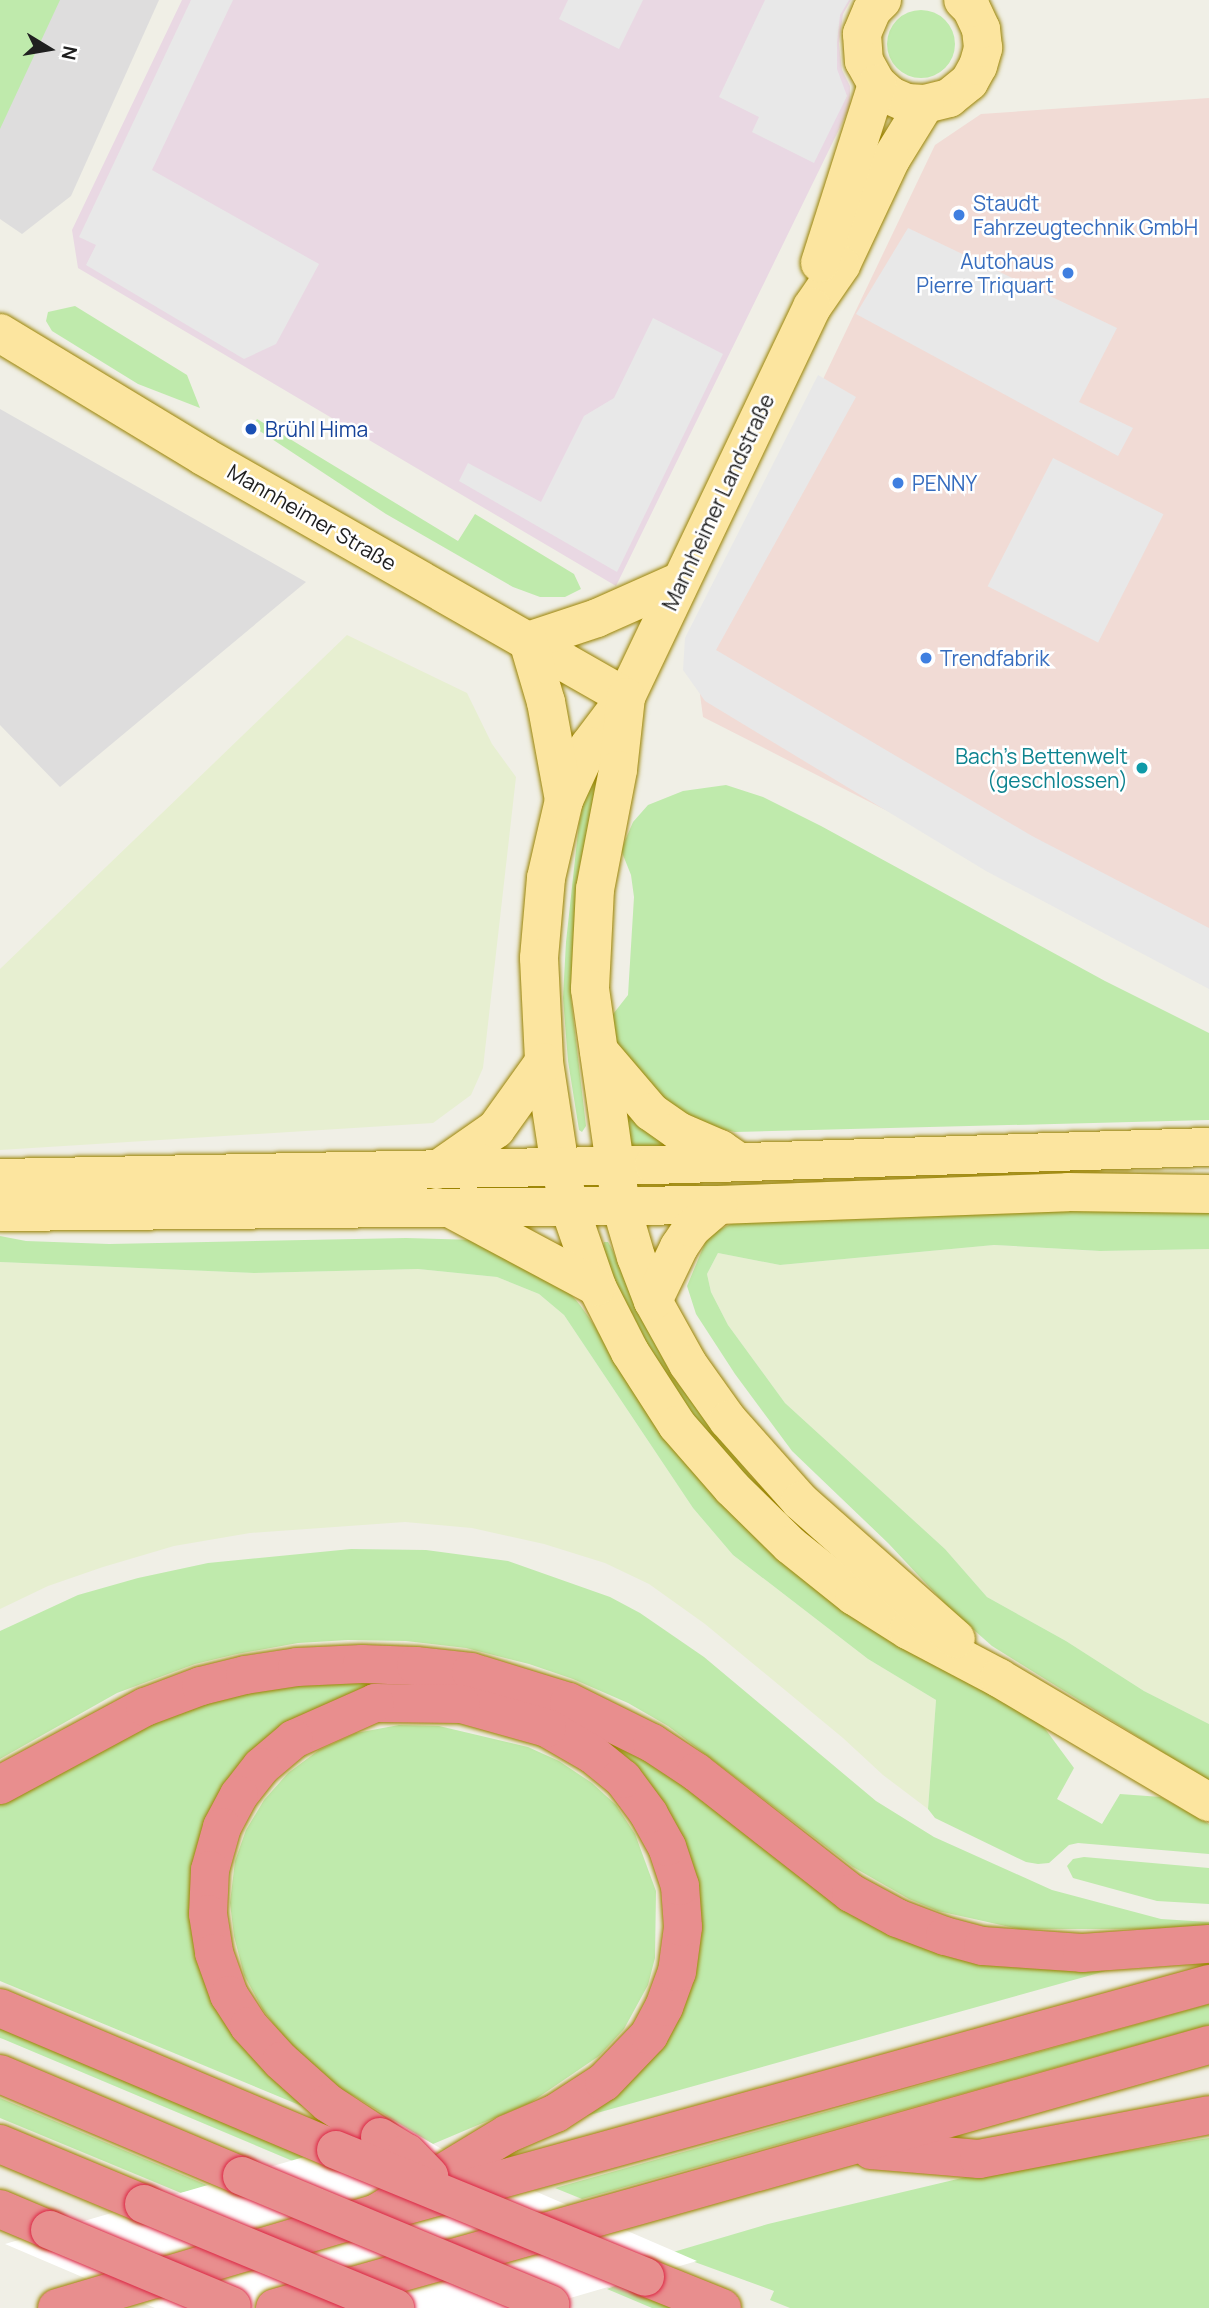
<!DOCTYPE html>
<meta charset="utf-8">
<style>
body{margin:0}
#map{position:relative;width:1209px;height:2308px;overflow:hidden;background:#f0efe6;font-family:Manrope,sans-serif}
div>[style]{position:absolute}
.residential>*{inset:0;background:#dedddd}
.commercial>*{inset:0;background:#f1dbd5}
.industrial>*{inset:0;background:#e9d8e3}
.farmland>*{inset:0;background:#e7efd1}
.grass>*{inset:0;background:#bfeaac}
.round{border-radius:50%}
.parking>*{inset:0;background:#e8e8e8;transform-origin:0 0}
.pier>*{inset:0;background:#fff}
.roads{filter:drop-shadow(0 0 2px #9b8300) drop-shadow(0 0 2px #9b8300)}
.major>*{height:38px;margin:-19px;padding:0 19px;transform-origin:19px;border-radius:19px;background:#fce59f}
.highway>*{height:38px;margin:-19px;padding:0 19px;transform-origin:19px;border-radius:19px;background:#e88e8e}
.bridges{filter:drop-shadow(0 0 2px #dc2543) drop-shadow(0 0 2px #dc2543)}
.highway-bridge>*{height:38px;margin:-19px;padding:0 19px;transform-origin:19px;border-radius:19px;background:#e88e8e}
.dots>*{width:19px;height:19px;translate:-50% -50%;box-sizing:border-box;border:4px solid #fff;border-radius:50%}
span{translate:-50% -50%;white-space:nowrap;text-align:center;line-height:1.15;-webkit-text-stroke:5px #fff;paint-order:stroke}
.shop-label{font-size:21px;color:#366cbe}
.left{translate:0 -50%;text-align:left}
.right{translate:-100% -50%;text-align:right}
.transit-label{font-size:21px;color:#164399}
.street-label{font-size:21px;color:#202020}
.culture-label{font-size:21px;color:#0d838f}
.north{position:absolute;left:14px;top:14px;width:70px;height:70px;-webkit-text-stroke:5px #fff;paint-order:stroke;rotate:101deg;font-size:19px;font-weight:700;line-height:28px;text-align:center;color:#202020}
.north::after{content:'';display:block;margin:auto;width:24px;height:32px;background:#202020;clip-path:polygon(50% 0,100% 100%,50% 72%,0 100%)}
</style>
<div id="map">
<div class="residential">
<div style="clip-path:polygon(0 0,159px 0,71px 196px,22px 234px,0 219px)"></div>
<div style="clip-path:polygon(0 409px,306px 582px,60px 787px,0 725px)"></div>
</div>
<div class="commercial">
<div style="clip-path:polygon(1209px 98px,1209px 975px,703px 717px,694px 649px,935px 145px,981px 114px)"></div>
</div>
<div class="industrial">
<div style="clip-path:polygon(182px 0,851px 0,843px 14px,839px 44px,842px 70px,850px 86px,850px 107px,616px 586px,78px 268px,72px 230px)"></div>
</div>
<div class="farmland">
<div style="clip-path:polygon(347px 635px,467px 693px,492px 744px,516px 777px,483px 1068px,471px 1095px,433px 1123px,0 1150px,0 969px)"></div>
<div style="clip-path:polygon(994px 1245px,1096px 1251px,1209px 1249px,1209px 1724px,1144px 1691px,1066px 1641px,987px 1597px,945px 1549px,785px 1403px,728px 1325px,711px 1292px,707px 1274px,718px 1253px,780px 1265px)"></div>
<div style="clip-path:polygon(0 1262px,254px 1273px,418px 1269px,497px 1277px,539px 1294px,564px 1315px,693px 1508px,733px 1555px,868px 1659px,936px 1700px,928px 1809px,883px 1775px,843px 1738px,705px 1624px,649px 1584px,605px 1563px,544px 1544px,472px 1528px,405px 1522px,250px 1533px,174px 1546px,103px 1567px,48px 1586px,0 1609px)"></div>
</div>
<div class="grass">
<div style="clip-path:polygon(0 0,60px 0,0 129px)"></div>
<div class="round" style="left:887px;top:10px;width:68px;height:68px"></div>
<div style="clip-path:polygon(75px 306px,187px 375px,200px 408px,138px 384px,52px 331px,46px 321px,48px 312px)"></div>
<div style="clip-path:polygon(257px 419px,458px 541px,475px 514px,574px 574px,581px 589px,565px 597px,540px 597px,513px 587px,386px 514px,252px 426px)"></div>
<div style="clip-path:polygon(602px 754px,579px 871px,573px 941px,571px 998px,586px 1126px,582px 1132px,579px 1130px,568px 1061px,563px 998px,566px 942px,579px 823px,593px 760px)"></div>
<div style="clip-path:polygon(726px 785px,763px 797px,821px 826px,1105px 981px,1209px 1033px,1209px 1120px,735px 1132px,689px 1122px,653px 1099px,612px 1036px,610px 1018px,628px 995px,634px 897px,631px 875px,621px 850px,633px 822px,648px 805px,683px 791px)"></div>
<div style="clip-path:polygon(622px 1109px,678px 1145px,631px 1150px)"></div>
<div style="clip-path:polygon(1209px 1205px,1209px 1249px,1100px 1251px,994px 1245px,780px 1265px,718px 1253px,707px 1274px,711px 1292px,728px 1325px,785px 1403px,945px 1549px,987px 1597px,1066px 1641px,1144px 1691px,1209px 1724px,1209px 1781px,992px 1646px,949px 1608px,888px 1543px,792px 1451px,735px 1374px,696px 1314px,687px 1286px,705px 1243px,716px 1231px,740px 1220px)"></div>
<div style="clip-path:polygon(0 1236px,26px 1241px,109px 1244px,406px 1238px,476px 1240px,553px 1273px,580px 1305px,677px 1442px,853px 1604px,1043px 1726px,1074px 1768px,1057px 1799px,1102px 1824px,1120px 1794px,1161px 1797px,1209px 1824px,1209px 1854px,1078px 1843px,1069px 1845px,1049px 1863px,1038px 1864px,1026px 1862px,935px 1818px,928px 1809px,936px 1700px,868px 1659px,733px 1555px,693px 1508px,564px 1315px,539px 1294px,497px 1277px,418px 1269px,254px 1273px,0 1262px)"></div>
<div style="clip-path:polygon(604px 1242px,608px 1242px,613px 1251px,630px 1294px,672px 1376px,752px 1478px,824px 1549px,742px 1478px,665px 1380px,601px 1256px)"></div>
<div style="clip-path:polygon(351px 1549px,426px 1550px,508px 1561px,610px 1597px,640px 1613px,704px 1657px,876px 1801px,934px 1837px,1052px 1890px,1161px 1919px,1209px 1922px,1209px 1929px,1019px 1929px,938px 1911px,909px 1899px,853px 1867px,668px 1726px,628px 1703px,573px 1679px,529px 1664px,466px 1648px,406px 1641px,348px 1640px,298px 1643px,237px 1654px,195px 1664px,117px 1693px,0 1759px,0 1631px,78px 1595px,138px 1578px,208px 1563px)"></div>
<div style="clip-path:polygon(363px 1676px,452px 1682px,490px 1690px,579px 1721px,631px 1744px,676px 1771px,817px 1883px,890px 1930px,924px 1944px,952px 1952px,1015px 1964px,1109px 1965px,1113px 1969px,579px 2118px,640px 2067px,670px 2022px,688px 1973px,693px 1946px,693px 1901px,683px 1856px,668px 1819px,633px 1774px,583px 1733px,522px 1709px,474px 1697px,431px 1691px,392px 1691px,367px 1695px,314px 1712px,269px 1742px,234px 1781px,210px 1828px,202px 1854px,196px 1916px,198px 1940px,212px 1986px,224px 2012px,244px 2040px,309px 2109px,0 1981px,0 1800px,86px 1750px,168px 1710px,211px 1696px,298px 1678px)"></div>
<div style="clip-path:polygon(399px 1725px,439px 1726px,528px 1747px,559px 1761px,592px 1783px,616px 1805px,635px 1834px,656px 1891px,655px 1958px,648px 1985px,624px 2029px,599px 2056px,530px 2103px,433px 2144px,354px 2096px,323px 2083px,294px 2051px,263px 2010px,244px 1975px,234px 1936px,230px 1903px,235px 1861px,246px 1830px,264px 1800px,288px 1773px,319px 1750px,356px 1733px)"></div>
<div style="clip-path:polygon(1084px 1857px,1209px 1868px,1209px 1904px,1157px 1901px,1073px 1878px,1067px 1866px,1073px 1859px)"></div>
<div style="clip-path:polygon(1209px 2004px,1209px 2025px,582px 2199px,555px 2188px)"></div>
<div style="clip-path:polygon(0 2020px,319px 2154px,295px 2162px,3px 2039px,0 2038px)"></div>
<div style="clip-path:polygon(0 2098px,209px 2186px,181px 2193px,0 2118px)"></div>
<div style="clip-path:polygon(1209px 2138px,1209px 2308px,790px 2308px,770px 2300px,774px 2291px,670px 2253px,768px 2224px,983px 2173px)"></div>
<div style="clip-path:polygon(628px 2281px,694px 2308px,652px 2308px,607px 2289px)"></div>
</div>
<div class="parking">
<div style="clip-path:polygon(191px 0,233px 0,152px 170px,319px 264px,276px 344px,244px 359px,86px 265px,96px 245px,79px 237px)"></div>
<div style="clip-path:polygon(568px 0,643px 0,619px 49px,559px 19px)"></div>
<div style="clip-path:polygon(765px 0,849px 0,840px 15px,837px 42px,837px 69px,847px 96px,814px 163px,752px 132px,759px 117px,719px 97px)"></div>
<div style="clip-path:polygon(908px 228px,1117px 328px,1079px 402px,1133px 428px,1118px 456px,856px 314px)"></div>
<div style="clip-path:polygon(653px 318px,723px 354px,617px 572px,459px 481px,468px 463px,541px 502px,584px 416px,614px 398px)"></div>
<div style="clip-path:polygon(818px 375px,856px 397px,716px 650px,1032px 836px,1209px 928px,1209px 989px,986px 871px,705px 701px,683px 670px,685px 638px)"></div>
<div style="left:1053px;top:458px;width:124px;height:144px;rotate:27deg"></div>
</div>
<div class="pier">
<div style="clip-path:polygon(404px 2128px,458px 2158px,697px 2261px,536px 2308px,155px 2308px,5px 2244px)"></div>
</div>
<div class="roads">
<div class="major">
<div style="left:882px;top:0;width:14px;rotate:135deg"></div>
<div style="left:872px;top:10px;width:26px;rotate:113deg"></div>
<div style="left:862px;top:34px;width:27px;rotate:86deg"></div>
<div style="left:864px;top:61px;width:26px;rotate:61deg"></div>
<div style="left:877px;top:84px;width:18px;rotate:41deg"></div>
<div style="left:891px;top:96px;width:17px;rotate:24deg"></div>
<div style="left:907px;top:103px;width:18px;rotate:3deg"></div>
<div style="left:925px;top:104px;width:25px;rotate:-14deg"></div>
<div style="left:949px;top:98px;width:26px;rotate:-39deg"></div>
<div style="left:969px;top:82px;width:18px;rotate:-61deg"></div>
<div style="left:978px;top:66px;width:19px;rotate:-74deg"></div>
<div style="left:983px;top:48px;width:19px;rotate:-96deg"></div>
<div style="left:981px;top:29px;width:23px;rotate:-115deg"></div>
<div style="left:971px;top:8px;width:11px;rotate:-135deg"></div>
<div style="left:925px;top:104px;width:65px;rotate:121.7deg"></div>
<div style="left:891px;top:159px;width:117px;rotate:115.3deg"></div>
<div style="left:841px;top:265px;width:51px;rotate:124.6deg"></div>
<div style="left:812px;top:307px;width:432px;rotate:115.5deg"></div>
<div style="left:626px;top:697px;width:61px;rotate:127.1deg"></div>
<div style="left:589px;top:746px;width:60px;rotate:114.8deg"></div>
<div style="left:564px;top:800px;width:80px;rotate:103deg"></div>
<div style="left:546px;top:878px;width:80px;rotate:95deg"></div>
<div style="left:539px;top:958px;width:104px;rotate:87.2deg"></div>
<div style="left:544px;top:1062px;width:105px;rotate:81.3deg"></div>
<div style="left:560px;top:1166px;width:41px;rotate:77.3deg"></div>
<div style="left:569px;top:1206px;width:86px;rotate:70.9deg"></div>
<div style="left:597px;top:1287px;width:73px;rotate:63.1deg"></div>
<div style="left:630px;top:1352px;width:87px;rotate:57.2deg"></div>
<div style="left:677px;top:1425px;width:84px;rotate:48.9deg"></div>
<div style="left:732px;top:1488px;width:81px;rotate:44.5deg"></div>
<div style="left:790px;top:1545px;width:82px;rotate:38.6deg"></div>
<div style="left:854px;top:1596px;width:64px;rotate:32.2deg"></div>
<div style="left:908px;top:1630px;width:103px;rotate:27.8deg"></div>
<div style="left:999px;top:1678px;width:244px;rotate:30.6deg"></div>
<div style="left:820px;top:263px;width:188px;rotate:-72.3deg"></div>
<div style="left:0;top:333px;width:237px;rotate:31.2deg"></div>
<div style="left:203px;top:456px;width:487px;rotate:29.7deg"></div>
<div style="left:528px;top:641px;width:73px;rotate:-18.4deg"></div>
<div style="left:597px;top:618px;width:91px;rotate:-24deg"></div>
<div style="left:528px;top:641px;width:64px;rotate:73.6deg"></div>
<div style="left:546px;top:702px;width:100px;rotate:79.6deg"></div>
<div style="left:626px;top:697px;width:73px;rotate:96.3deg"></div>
<div style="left:618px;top:770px;width:121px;rotate:100.9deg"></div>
<div style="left:595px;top:889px;width:100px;rotate:92.9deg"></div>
<div style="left:590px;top:989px;width:219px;rotate:81.9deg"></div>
<div style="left:621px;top:1206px;width:53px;rotate:73.6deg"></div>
<div style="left:636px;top:1257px;width:47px;rotate:68.9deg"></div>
<div style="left:653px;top:1301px;width:72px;rotate:60.9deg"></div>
<div style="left:688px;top:1364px;width:69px;rotate:54.5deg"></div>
<div style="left:728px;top:1420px;width:108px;rotate:48.4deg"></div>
<div style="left:800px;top:1501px;width:208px;rotate:41.5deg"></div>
<div style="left:599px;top:1051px;width:80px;rotate:49.6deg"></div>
<div style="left:651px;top:1112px;width:33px;rotate:35deg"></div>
<div style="left:678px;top:1131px;width:46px;rotate:23.2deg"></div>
<div style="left:720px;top:1149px;width:19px;rotate:35deg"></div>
<div style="left:437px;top:1170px;width:72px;rotate:-34.8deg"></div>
<div style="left:496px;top:1129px;width:82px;rotate:-54.4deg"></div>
<div style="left:0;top:1178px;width:654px;rotate:-1.14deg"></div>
<div style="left:654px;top:1165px;width:555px;rotate:-1.86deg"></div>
<div style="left:453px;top:1210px;width:163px;rotate:28.1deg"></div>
<div style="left:0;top:1212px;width:718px;rotate:-0.56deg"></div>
<div style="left:718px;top:1205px;width:350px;rotate:-2.1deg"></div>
<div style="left:1068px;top:1192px;width:141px;rotate:0.8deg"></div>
<div style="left:653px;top:1301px;width:60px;rotate:-64.3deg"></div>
<div style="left:679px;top:1247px;width:23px;rotate:-56deg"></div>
<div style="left:692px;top:1228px;width:35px;rotate:-41deg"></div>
</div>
<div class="highway">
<div style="left:0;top:1785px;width:165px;rotate:-28.3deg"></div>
<div style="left:145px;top:1707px;width:60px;rotate:-20.6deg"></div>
<div style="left:201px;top:1686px;width:45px;rotate:-14deg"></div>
<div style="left:245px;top:1675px;width:53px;rotate:-8.7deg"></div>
<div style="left:297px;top:1667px;width:65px;rotate:-2.6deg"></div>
<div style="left:362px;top:1664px;width:54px;rotate:2.1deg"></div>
<div style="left:416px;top:1666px;width:55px;rotate:6.2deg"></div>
<div style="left:471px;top:1672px;width:102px;rotate:17deg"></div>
<div style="left:569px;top:1702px;width:93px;rotate:26.3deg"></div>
<div style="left:652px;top:1743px;width:53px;rotate:33.4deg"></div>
<div style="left:696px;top:1772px;width:197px;rotate:38deg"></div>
<div style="left:851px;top:1893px;width:52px;rotate:28.5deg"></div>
<div style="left:897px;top:1918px;width:51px;rotate:20.6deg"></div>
<div style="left:945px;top:1936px;width:39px;rotate:15deg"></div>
<div style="left:983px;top:1946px;width:99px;rotate:4deg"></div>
<div style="left:1082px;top:1953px;width:127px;rotate:-4.1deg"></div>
<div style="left:0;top:2008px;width:365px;rotate:22.9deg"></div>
<div style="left:0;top:2074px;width:263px;rotate:22.9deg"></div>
<div style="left:0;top:2144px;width:156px;rotate:22.6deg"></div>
<div style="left:871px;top:2150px;width:108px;rotate:4.8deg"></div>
<div style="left:979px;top:2159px;width:234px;rotate:-10.8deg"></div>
<div style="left:0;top:2209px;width:54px;rotate:22.8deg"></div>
<div style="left:375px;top:2214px;width:154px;rotate:-31.2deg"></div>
<div style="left:507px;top:2134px;width:53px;rotate:-23.2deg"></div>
<div style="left:556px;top:2113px;width:57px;rotate:-32.9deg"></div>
<div style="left:604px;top:2082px;width:65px;rotate:-46.2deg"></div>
<div style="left:649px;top:2035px;width:32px;rotate:-62deg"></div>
<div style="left:664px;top:2007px;width:37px;rotate:-70deg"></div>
<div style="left:677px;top:1972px;width:45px;rotate:-82.4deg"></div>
<div style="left:683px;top:1927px;width:41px;rotate:-94.2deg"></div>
<div style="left:680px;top:1886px;width:41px;rotate:-108.4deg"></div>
<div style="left:667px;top:1847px;width:38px;rotate:-119deg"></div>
<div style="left:649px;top:1814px;width:44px;rotate:-126.6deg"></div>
<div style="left:623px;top:1779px;width:40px;rotate:-141deg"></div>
<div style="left:592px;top:1754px;width:52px;rotate:-150deg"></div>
<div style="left:547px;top:1728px;width:89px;rotate:-164.4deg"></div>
<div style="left:461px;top:1704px;width:86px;rotate:-179.3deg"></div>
<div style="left:375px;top:1703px;width:89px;rotate:156deg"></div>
<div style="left:294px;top:1739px;width:43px;rotate:139.7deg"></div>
<div style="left:261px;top:1767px;width:36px;rotate:128deg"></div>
<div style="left:239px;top:1795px;width:36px;rotate:118deg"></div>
<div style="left:222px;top:1827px;width:45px;rotate:105.6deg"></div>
<div style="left:210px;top:1870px;width:44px;rotate:92.6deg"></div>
<div style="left:208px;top:1914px;width:39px;rotate:81deg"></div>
<div style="left:214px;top:1953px;width:45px;rotate:70.3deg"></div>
<div style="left:229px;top:1995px;width:37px;rotate:57deg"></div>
<div style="left:249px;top:2026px;width:47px;rotate:47.6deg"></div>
<div style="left:281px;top:2061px;width:63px;rotate:41.8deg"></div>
<div style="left:328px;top:2103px;width:62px;rotate:33.2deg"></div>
<div style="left:645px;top:2277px;width:83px;rotate:21.9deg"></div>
<div style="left:57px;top:2308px;width:332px;rotate:-16.5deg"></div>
<div style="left:375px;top:2214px;width:865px;rotate:-15.42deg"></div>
<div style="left:275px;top:2308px;width:970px;rotate:-15.73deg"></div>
</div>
</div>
<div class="bridges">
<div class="highway-bridge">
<div style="left:380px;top:2137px;width:31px;rotate:31deg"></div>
<div style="left:407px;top:2153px;width:32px;rotate:46deg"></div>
<div style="left:336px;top:2150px;width:334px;rotate:22.3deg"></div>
<div style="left:242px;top:2176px;width:334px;rotate:22.6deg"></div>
<div style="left:144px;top:2204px;width:272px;rotate:22.5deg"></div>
<div style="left:50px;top:2230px;width:197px;rotate:22.7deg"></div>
</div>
</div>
<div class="dots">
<div style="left:959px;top:215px;background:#3f7fe0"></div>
<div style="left:1068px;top:273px;background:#3f7fe0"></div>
<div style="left:251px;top:429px;background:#1a4fb4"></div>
<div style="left:898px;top:483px;background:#3f7fe0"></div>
<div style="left:926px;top:658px;background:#3f7fe0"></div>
<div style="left:1142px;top:768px;background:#0f9aa8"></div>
</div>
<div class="shop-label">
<span class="left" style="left:973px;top:215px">Staudt<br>Fahrzeugtechnik GmbH</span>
<span class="right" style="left:1054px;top:273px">Autohaus<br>Pierre Triquart</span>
<span class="left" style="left:912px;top:483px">PENNY</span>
<span class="left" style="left:940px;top:658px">Trendfabrik</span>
</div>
<div class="transit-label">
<span class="left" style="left:265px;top:429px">Brühl Hima</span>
</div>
<div class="street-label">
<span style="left:718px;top:502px;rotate:-65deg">Mannheimer Landstraße</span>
<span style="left:312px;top:517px;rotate:30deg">Mannheimer Straße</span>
</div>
<div class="culture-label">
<span class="right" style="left:1128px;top:768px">Bach's Bettenwelt<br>(geschlossen)</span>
</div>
<div class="north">N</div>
</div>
